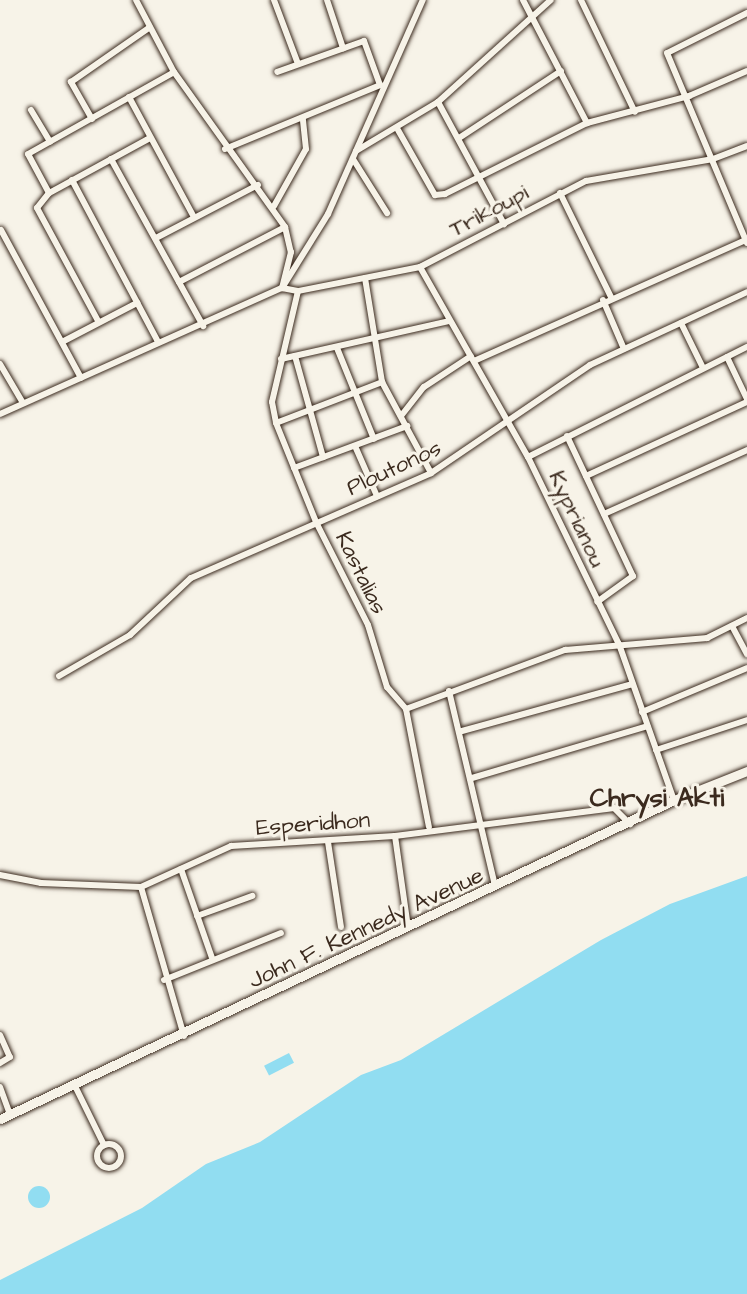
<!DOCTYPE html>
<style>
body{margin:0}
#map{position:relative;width:747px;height:1294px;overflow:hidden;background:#f7f3e8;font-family:"Architects Daughter",sans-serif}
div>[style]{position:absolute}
.water>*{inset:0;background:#91ddf1;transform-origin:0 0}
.round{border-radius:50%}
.roads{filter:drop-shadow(0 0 2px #3b2a1e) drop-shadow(0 0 2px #3b2a1e)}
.street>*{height:6px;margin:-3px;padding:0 3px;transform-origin:3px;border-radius:3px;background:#f7f3e8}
.street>.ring{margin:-3px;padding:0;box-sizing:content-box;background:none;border:6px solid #f7f3e8;border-radius:50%}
.secondary>*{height:9px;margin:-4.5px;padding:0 4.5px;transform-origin:4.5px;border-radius:4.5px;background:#f7f3e8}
span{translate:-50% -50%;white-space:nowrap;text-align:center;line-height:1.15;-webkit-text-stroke:6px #f7f3e8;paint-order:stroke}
.street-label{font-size:23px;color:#3b2a1e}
.quarter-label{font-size:26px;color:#3b2a1e;font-weight:700}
</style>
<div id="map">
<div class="water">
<div style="clip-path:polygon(747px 876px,747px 1294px,0 1294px,0 1280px,142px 1208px,206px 1164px,260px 1142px,361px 1075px,401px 1060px,601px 940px,670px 904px)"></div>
<div style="left:289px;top:1053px;width:11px;height:28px;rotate:63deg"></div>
<div class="round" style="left:28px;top:1186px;width:22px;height:22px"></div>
</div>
<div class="roads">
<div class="street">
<div style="left:136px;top:0;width:81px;rotate:62.2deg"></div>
<div style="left:174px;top:72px;width:191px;rotate:54.4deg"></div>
<div style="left:285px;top:227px;width:26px;rotate:77deg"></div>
<div style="left:291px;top:252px;width:37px;rotate:104deg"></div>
<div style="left:282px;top:288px;width:16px;rotate:11deg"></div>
<div style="left:298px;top:291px;width:124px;rotate:-11.1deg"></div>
<div style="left:420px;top:267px;width:187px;rotate:-27.4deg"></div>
<div style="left:586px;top:181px;width:129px;rotate:-9.8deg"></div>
<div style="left:713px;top:159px;width:36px;rotate:-21deg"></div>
<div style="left:274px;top:0;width:68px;rotate:69.4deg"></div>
<div style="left:327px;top:0;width:51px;rotate:71.6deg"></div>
<div style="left:523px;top:0;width:139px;rotate:62.5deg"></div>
<div style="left:581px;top:0;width:124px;rotate:64.3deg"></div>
<div style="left:747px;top:13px;width:89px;rotate:153.4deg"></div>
<div style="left:667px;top:53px;width:206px;rotate:67.2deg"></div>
<div style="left:129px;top:97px;width:136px;rotate:61.6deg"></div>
<div style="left:438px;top:102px;width:139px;rotate:61.6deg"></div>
<div style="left:31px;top:110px;width:37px;rotate:59deg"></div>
<div style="left:92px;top:119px;width:43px;rotate:-119.6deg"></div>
<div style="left:71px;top:82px;width:96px;rotate:-34.8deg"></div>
<div style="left:398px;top:130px;width:75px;rotate:60.4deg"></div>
<div style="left:435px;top:195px;width:10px;rotate:-6deg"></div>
<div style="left:445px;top:194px;width:159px;rotate:-26.6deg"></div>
<div style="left:587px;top:123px;width:106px;rotate:-14.8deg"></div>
<div style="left:689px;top:96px;width:63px;rotate:-23.3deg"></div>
<div style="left:150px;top:138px;width:115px;rotate:151.4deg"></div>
<div style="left:49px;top:193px;width:44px;rotate:-118.3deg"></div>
<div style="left:28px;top:154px;width:167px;rotate:-29.3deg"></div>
<div style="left:459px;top:138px;width:122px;rotate:-33.3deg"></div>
<div style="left:225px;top:149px;width:168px;rotate:-22.4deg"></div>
<div style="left:380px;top:85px;width:47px;rotate:-110deg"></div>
<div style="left:364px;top:41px;width:92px;rotate:160.4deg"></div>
<div style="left:356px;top:151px;width:96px;rotate:-30.9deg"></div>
<div style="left:438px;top:102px;width:152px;rotate:-42.1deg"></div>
<div style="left:111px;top:159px;width:191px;rotate:61.1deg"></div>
<div style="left:353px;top:159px;width:64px;rotate:57.8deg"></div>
<div style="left:72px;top:180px;width:183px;rotate:62deg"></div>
<div style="left:49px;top:193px;width:19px;rotate:129deg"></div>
<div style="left:37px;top:208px;width:128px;rotate:61.6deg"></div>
<div style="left:560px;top:193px;width:116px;rotate:63.9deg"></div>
<div style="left:274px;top:206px;width:65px;rotate:-60.7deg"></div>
<div style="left:306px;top:149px;width:31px;rotate:-96deg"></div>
<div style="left:1px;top:230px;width:168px;rotate:61.6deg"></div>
<div style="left:156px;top:238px;width:115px;rotate:-27.5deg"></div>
<div style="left:420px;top:267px;width:219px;rotate:60.4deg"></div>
<div style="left:528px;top:457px;width:208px;rotate:64.1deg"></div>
<div style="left:619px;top:644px;width:165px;rotate:70.6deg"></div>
<div style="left:365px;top:278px;width:105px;rotate:80.7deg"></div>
<div style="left:382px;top:382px;width:103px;rotate:61.7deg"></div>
<div style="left:179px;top:282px;width:119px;rotate:-27.4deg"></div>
<div style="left:298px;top:291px;width:114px;rotate:103.2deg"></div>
<div style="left:272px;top:402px;width:21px;rotate:79deg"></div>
<div style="left:276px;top:423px;width:107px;rotate:68deg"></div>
<div style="left:316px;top:522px;width:115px;rotate:63.2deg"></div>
<div style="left:368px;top:625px;width:65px;rotate:73deg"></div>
<div style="left:387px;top:687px;width:29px;rotate:49deg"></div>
<div style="left:406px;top:709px;width:120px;rotate:79deg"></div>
<div style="left:603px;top:300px;width:53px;rotate:66.8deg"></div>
<div style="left:681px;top:323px;width:50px;rotate:63.9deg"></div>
<div style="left:62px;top:342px;width:85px;rotate:-27.5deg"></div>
<div style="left:337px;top:348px;width:98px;rotate:67.9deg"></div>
<div style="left:295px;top:356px;width:105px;rotate:74.5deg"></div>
<div style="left:727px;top:357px;width:47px;rotate:64.5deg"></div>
<div style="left:281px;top:359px;width:172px;rotate:-12.7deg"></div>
<div style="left:474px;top:361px;width:298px;rotate:-24deg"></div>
<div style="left:0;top:364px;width:45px;rotate:59.5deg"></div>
<div style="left:0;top:414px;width:309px;rotate:-24.1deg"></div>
<div style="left:282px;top:288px;width:87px;rotate:-58.1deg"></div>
<div style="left:328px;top:214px;width:234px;rotate:-66.1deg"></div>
<div style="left:401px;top:416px;width:37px;rotate:-52deg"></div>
<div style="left:424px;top:387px;width:56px;rotate:-33.4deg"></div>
<div style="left:276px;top:423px;width:114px;rotate:-21.1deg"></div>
<div style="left:567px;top:436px;width:155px;rotate:64.8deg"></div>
<div style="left:633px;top:576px;width:44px;rotate:144.2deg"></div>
<div style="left:355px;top:446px;width:55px;rotate:66.3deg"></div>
<div style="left:528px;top:457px;width:245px;rotate:-26.7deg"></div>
<div style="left:294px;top:468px;width:121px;rotate:-20.4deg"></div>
<div style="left:586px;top:476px;width:177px;rotate:-24.7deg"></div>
<div style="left:604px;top:514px;width:157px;rotate:-24.1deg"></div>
<div style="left:732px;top:626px;width:32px;rotate:62deg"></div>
<div style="left:59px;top:676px;width:82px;rotate:-30deg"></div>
<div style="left:130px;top:635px;width:83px;rotate:-43.1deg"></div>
<div style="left:191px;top:578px;width:262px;rotate:-23.6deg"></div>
<div style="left:431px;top:473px;width:192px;rotate:-34.2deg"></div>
<div style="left:590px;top:365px;width:173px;rotate:-24.9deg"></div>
<div style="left:449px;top:691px;width:200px;rotate:76.7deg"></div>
<div style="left:406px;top:709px;width:170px;rotate:-20.4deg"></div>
<div style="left:565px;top:650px;width:143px;rotate:-4.8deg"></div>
<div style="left:707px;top:638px;width:45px;rotate:-26.6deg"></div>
<div style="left:642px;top:712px;width:114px;rotate:-22.7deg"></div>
<div style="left:462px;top:731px;width:177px;rotate:-15.4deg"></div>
<div style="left:656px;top:750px;width:96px;rotate:-18.2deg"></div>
<div style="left:472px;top:778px;width:183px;rotate:-16.5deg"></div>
<div style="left:395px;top:836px;width:92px;rotate:81.9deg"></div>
<div style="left:328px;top:842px;width:86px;rotate:81.3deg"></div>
<div style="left:181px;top:869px;width:94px;rotate:70.8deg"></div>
<div style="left:0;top:875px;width:42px;rotate:11deg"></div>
<div style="left:41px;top:883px;width:100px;rotate:2.3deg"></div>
<div style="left:141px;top:887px;width:99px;rotate:-24.5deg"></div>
<div style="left:231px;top:846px;width:164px;rotate:-3.5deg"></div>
<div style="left:395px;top:836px;width:221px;rotate:-7.3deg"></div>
<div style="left:614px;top:808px;width:23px;rotate:45deg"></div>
<div style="left:141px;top:887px;width:155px;rotate:73.9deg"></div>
<div style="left:197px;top:916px;width:59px;rotate:-20deg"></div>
<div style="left:164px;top:980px;width:126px;rotate:-21.9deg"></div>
<div style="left:0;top:1035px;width:24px;rotate:66deg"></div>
<div style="left:10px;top:1057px;width:12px;rotate:149deg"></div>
<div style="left:75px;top:1086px;width:66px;rotate:63.8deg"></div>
<div style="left:0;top:1087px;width:29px;rotate:70deg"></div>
<div class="ring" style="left:97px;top:1144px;width:18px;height:18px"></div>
</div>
<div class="secondary">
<div style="left:0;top:1119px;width:746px;rotate:-25.33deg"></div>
<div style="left:674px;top:800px;width:79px;rotate:-21.7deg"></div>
</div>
</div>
<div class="street-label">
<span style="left:489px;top:211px;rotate:-28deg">Trikoupi</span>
<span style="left:394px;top:468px;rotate:-25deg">Ploutonos</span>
<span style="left:577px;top:519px;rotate:65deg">Kyprianou</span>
<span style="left:361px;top:573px;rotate:64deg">Kastalias</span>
<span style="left:313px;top:824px;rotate:-4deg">Esperidhon</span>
<span style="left:366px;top:928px;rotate:-25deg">John F. Kennedy Avenue</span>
</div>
<div class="quarter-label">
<span style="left:657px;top:799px">Chrysi Akti</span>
</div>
</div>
